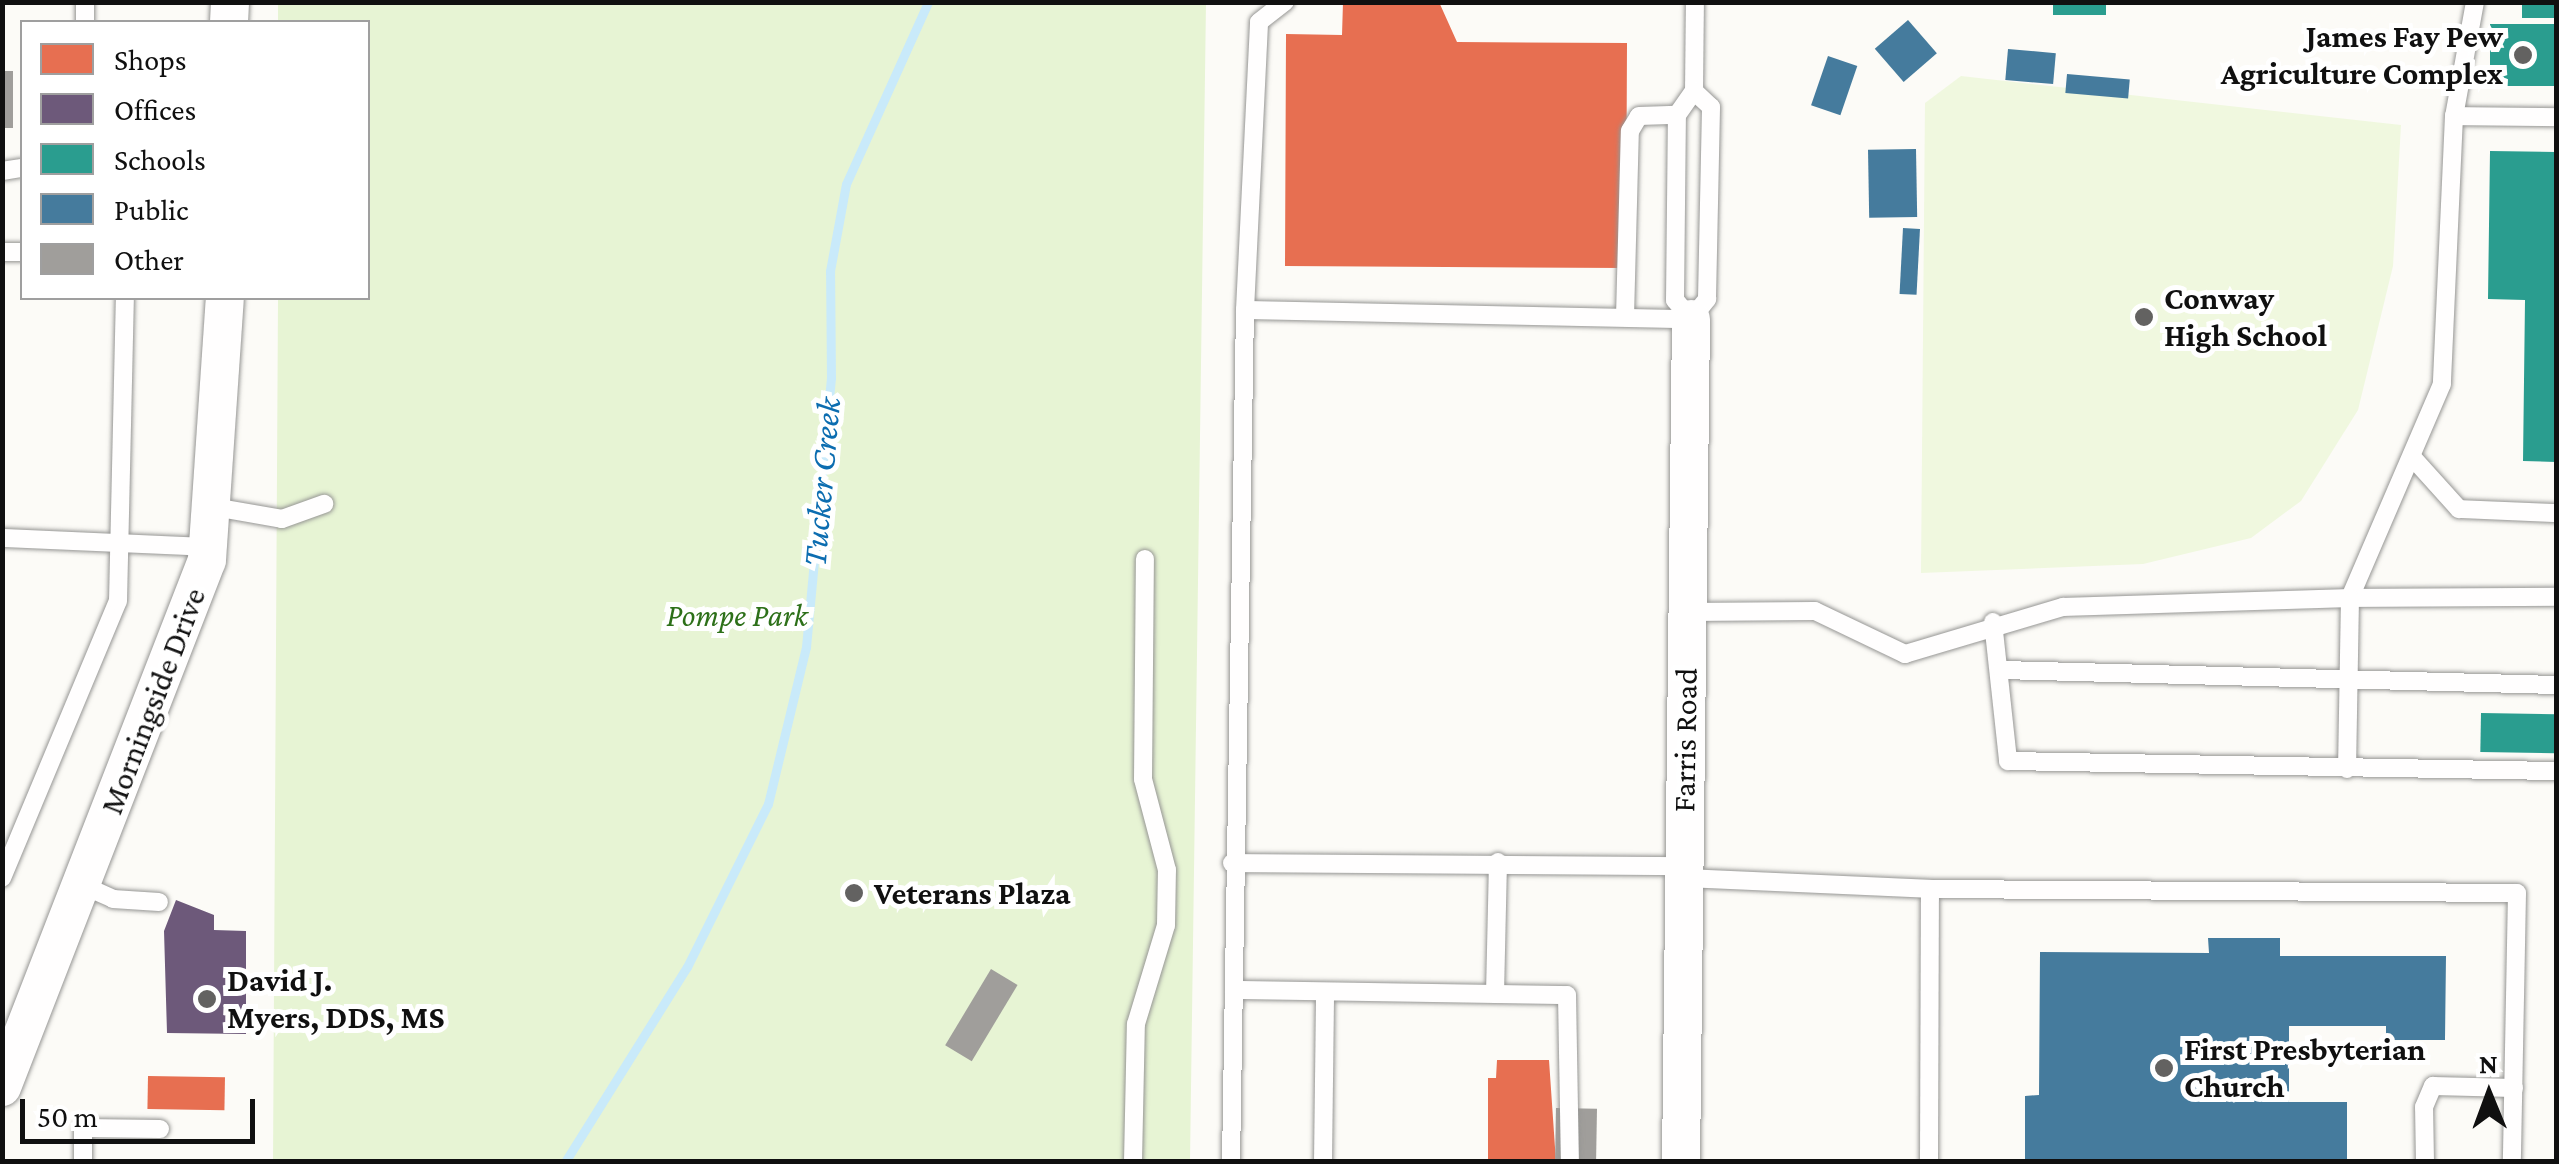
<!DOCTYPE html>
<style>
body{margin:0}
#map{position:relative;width:2559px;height:1164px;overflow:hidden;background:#fcfbf7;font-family:"Crimson Pro",serif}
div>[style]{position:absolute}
.green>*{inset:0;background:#e7f4d4}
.pitch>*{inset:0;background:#f0f8df}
.shops>*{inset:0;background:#e76f51;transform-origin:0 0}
.offices>*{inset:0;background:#6d597a}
.schools>*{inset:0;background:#2a9d8f;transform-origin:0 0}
.public>*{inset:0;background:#457b9d;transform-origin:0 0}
.stream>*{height:9px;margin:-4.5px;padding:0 4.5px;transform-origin:4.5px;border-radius:4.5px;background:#c9eafa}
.building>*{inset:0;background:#a09e9b;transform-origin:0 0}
.roads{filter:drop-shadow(0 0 2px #969694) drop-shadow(0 0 2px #969694)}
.lane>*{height:18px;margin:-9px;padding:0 9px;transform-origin:9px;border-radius:9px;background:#fffefe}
.street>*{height:38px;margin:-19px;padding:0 19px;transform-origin:19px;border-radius:19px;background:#fffefe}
.dots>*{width:28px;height:28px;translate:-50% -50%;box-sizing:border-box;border:5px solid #fff;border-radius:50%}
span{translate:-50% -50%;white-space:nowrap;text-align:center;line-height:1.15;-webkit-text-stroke:10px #fff;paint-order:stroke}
.poi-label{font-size:32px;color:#101010;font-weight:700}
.right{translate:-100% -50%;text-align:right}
.left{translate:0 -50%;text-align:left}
.park-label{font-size:32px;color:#2d7019;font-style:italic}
.street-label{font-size:32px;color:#101010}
.water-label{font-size:35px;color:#0c6db0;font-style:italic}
.frame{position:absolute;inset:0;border:5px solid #101010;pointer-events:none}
.legend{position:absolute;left:20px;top:20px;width:350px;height:280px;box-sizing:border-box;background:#fff;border:2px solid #9f9f9f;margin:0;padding:12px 18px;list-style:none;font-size:30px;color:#101010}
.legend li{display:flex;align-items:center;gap:20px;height:50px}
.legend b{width:50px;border:2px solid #9f9f9f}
.north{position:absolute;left:2439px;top:1044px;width:100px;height:100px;-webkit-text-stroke:8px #fff;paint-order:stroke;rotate:359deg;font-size:28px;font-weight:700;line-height:40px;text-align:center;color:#101010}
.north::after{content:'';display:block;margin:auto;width:35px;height:45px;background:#101010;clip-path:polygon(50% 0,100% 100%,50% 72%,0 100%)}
.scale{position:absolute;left:20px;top:1099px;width:235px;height:45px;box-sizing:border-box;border:5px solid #101010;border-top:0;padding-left:12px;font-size:30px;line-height:35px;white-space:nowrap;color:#101010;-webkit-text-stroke:8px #fff;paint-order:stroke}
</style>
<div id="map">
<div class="green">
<div style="clip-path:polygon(278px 3px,1206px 3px,1190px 1161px,273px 1162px,278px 298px,368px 298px,368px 22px,278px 22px)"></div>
</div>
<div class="pitch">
<div style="clip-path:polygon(1961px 76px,2401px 125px,2393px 266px,2358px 410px,2301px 501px,2251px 538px,2143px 564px,1921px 573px,1925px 103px)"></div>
</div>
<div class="shops">
<div style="clip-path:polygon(1343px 2px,1439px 2px,1457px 42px,1627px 43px,1626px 268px,1285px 266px,1286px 34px,1342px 35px)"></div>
<div style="clip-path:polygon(1497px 1060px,1549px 1060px,1556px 1162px,1488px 1162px,1488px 1078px,1496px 1078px)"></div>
<div style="left:148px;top:1076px;width:77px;height:33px;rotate:1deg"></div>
</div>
<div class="offices">
<div style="clip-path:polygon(176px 900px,214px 915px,214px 930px,246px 931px,246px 1034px,167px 1033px,164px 931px)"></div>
</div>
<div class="schools">
<div style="left:2053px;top:2px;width:53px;height:13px"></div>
<div style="left:2522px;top:2px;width:34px;height:16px"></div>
<div style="left:2490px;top:24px;width:66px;height:62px"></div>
<div style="clip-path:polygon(2490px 151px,2556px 152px,2556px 462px,2523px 461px,2525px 300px,2488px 299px)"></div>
<div style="left:2481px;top:713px;width:75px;height:39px;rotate:1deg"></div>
</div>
<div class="public">
<div style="left:1908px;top:20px;width:44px;height:44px;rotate:49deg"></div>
<div style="left:2008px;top:49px;width:48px;height:31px;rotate:5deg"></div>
<div style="left:1828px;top:56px;width:31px;height:52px;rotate:19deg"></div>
<div style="left:2067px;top:74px;width:63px;height:19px;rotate:5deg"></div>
<div style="left:1916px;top:149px;width:68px;height:48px;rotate:89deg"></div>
<div style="left:1903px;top:228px;width:17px;height:66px;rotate:3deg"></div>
<div style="clip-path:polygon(2208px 938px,2280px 938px,2280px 956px,2446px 956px,2445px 1040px,2386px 1040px,2386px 1026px,2289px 1026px,2289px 1102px,2347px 1102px,2347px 1162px,2025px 1162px,2025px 1096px,2039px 1095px,2040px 952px,2209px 953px)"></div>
</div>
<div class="stream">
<div style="left:565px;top:1162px;width:230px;rotate:-58deg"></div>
<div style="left:687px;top:967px;width:182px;rotate:-63.6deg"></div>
<div style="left:768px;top:804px;width:162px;rotate:-76.4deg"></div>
<div style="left:806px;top:647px;width:270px;rotate:-84.7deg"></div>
<div style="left:831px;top:378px;width:107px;rotate:-90.5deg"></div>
<div style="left:830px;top:271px;width:88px;rotate:-79.6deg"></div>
<div style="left:846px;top:184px;width:200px;rotate:-65.7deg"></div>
</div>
<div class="building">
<div style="left:2px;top:71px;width:11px;height:57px"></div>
<div style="left:991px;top:969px;width:31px;height:89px;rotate:31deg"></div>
<div style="left:1556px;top:1108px;width:41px;height:54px;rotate:1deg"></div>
</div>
<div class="roads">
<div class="lane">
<div style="left:2475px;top:2px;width:116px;rotate:100.4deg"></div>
<div style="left:2454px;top:116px;width:268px;rotate:92.6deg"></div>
<div style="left:2442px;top:384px;width:233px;rotate:113.3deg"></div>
<div style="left:2350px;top:598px;width:206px;rotate:-0.3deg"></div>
<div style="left:85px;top:22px;width:20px;rotate:-90deg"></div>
<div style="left:1694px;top:91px;width:89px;rotate:-89.4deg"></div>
<div style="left:2454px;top:116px;width:102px;rotate:0.6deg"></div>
<div style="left:2px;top:171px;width:20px;rotate:-9deg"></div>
<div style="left:2px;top:252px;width:20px"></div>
<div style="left:1245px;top:310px;width:288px;rotate:-87.2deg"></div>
<div style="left:1259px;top:22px;width:33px;rotate:-38deg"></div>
<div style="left:1625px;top:317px;width:186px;rotate:-88.5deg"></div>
<div style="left:1630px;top:131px;width:17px;rotate:-59deg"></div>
<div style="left:1639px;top:116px;width:38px;rotate:-2deg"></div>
<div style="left:1691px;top:319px;width:26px;rotate:-51deg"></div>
<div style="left:1707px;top:299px;width:192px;rotate:-88.8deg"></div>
<div style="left:1711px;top:107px;width:23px;rotate:-137deg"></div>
<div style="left:1691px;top:319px;width:25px;rotate:-130deg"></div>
<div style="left:1675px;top:300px;width:185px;rotate:-89.4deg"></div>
<div style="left:1677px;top:115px;width:29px;rotate:-55deg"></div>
<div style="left:2413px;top:458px;width:69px;rotate:48deg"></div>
<div style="left:2459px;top:509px;width:97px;rotate:2.4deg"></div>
<div style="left:214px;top:507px;width:69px;rotate:10deg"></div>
<div style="left:282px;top:519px;width:45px;rotate:-19.7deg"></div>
<div style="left:2px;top:538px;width:206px;rotate:2.5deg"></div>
<div style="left:1688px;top:612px;width:127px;rotate:-0.5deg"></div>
<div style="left:1815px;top:611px;width:100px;rotate:25.5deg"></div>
<div style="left:1905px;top:654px;width:165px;rotate:-16.6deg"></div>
<div style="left:2063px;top:607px;width:287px;rotate:-1.8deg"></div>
<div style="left:2350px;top:598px;width:171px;rotate:91deg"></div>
<div style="left:1993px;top:622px;width:140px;rotate:83.8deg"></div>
<div style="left:2008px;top:761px;width:548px;rotate:1.05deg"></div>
<div style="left:2002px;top:670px;width:554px;rotate:1.55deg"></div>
<div style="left:1232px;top:863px;width:451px;rotate:0.4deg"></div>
<div style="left:2px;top:878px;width:300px;rotate:-67.3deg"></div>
<div style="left:118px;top:601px;width:303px;rotate:-88.7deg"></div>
<div style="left:1683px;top:878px;width:247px;rotate:2.5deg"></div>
<div style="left:80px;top:884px;width:36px;rotate:24deg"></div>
<div style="left:113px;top:899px;width:46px;rotate:3.7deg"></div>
<div style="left:1234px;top:990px;width:333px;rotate:0.9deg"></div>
<div style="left:1567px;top:995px;width:167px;rotate:89deg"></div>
<div style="left:1495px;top:994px;width:132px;rotate:-88.7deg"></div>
<div style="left:83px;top:1162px;width:34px;rotate:-90deg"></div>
<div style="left:83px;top:1128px;width:77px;rotate:0.7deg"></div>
<div style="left:1133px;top:1162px;width:138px;rotate:-88.8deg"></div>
<div style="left:1136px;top:1024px;width:103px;rotate:-73.1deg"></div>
<div style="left:1166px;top:925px;width:55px;rotate:-89deg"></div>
<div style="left:1167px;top:870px;width:94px;rotate:-104.8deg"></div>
<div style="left:1143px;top:779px;width:220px;rotate:-89.5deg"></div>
<div style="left:1231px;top:1162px;width:852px;rotate:-89.06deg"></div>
<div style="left:1245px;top:310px;width:446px;rotate:1.2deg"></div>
<div style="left:1323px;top:1162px;width:170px;rotate:-89.3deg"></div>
<div style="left:1929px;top:1162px;width:273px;rotate:-89.8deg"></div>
<div style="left:1930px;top:889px;width:587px;rotate:0.39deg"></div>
<div style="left:2517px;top:893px;width:269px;rotate:91.1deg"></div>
<div style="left:2425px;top:1162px;width:55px;rotate:-91deg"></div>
<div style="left:2424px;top:1107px;width:23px;rotate:-67deg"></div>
<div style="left:2433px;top:1086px;width:81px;rotate:1.4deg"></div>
</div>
<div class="street">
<div style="left:229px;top:22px;width:20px;rotate:-87deg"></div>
<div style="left:2px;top:1087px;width:565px;rotate:-68.74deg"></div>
<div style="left:207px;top:560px;width:263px;rotate:-86.1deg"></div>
<div style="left:1681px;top:1162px;width:843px;rotate:-89.32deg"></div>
</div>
</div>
<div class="dots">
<div style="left:2523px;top:55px;background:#636261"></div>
<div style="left:2144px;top:317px;background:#636261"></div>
<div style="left:854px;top:893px;background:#636261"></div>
<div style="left:207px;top:999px;background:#636261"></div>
<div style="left:2164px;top:1068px;background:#636261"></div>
</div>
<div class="poi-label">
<span class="right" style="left:2503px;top:55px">James Fay Pew<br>Agriculture Complex</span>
<span class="left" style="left:2164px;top:317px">Conway<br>High School</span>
<span class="left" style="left:874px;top:893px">Veterans Plaza</span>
<span class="left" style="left:227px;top:999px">David J.<br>Myers, DDS, MS</span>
<span class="left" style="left:2184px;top:1068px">First Presbyterian<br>Church</span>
</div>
<div class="park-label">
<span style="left:737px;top:615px">Pompe Park</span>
</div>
<div class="street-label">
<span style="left:153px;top:701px;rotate:-69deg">Morningside Drive</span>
<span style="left:1685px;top:740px;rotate:-89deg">Farris Road</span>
</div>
<div class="water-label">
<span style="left:822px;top:482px;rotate:-85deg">Tucker Creek</span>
</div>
<div class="frame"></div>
<ul class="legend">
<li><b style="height:28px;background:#e76f51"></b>Shops</li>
<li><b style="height:28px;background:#6d597a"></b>Offices</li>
<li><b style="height:28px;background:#2a9d8f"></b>Schools</li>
<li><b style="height:28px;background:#457b9d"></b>Public</li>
<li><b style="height:28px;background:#a09e9b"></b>Other</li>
</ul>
<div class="north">N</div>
<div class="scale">50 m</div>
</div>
